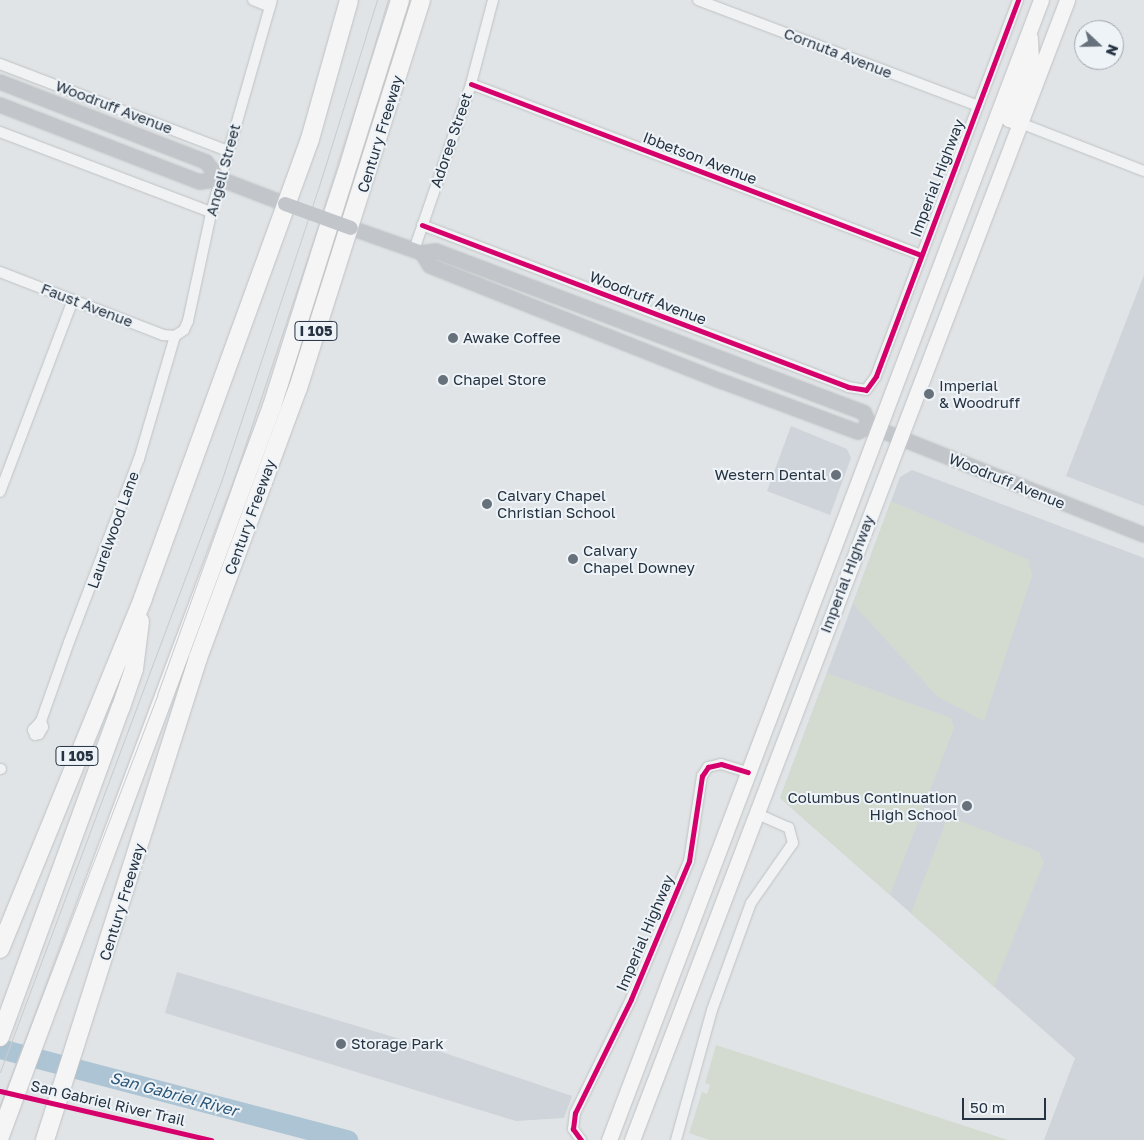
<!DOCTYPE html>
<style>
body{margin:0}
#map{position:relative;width:1144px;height:1140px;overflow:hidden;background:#e1e4e6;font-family:"Golos Text",sans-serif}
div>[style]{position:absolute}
.built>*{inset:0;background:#ced4da}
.green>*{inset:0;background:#d3dbd0}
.river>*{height:20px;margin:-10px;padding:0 10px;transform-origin:10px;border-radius:10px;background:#acc4d4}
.roads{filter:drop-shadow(0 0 1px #bfc2c4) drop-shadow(0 0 1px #bfc2c4)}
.minor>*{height:10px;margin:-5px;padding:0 5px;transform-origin:5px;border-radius:5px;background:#f0f2f3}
.secondary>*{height:14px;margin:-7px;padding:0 7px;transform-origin:7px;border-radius:7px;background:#c2c5c9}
.primary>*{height:15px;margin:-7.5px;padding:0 7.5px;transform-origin:7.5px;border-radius:7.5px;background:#f5f5f6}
.motorway>*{height:18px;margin:-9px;padding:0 9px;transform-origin:9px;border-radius:9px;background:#f5f5f6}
.tram>*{height:1px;margin:-0.5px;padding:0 0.5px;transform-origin:0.5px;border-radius:0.5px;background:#c9ccce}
.secondary-bridge>*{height:14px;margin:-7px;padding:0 7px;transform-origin:7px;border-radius:7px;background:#c2c5c9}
.cycleway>*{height:5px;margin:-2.5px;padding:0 2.5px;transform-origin:2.5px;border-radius:2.5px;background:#d6006c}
.dots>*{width:14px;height:14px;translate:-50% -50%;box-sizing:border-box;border:2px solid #eef3f7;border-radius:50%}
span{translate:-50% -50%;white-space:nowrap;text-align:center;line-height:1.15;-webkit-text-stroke:4px #eef3f7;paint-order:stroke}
.shield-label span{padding:1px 4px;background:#eef3f7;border:1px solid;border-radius:4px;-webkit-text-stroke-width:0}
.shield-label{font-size:14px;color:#263342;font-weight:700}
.street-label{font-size:15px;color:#263342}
.poi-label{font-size:15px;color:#263342}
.left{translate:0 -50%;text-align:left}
.right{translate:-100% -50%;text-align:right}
.water-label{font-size:16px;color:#2c5879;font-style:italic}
.north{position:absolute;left:1074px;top:20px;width:50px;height:50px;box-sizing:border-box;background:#eef3f7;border:1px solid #9ea6af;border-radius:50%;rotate:111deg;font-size:14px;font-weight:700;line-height:20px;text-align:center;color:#263342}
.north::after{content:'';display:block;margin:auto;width:18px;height:22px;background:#67717b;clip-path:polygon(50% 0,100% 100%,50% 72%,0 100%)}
.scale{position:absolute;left:962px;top:1098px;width:84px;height:22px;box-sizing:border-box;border:2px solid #263342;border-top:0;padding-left:6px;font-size:15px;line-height:18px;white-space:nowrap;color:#263342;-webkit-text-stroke:4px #eef3f7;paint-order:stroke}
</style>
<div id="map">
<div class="built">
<div style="clip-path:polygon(1144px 275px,1144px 506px,1066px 476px)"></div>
<div style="clip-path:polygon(791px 426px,847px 449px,851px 458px,830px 515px,767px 491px)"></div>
<div style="clip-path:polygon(912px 470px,1144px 558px,1144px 1140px,1044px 1140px,1075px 1058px,780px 798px,900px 477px)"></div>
<div style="clip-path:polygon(177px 972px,430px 1048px,572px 1096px,564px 1118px,516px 1121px,165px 1013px)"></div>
</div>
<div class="green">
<div style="clip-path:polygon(891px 501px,1029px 560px,1032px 576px,984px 721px,938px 697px,853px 604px)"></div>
<div style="clip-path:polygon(827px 673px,951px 718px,954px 728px,890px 895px,780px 798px)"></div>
<div style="clip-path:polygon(948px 816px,1039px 852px,1044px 862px,994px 987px,911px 913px)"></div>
<div style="clip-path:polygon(716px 1045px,1008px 1140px,709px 1140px,689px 1133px,702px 1092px,707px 1094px,710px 1085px,705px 1083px)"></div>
</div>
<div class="river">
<div style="left:0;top:1049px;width:360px;rotate:14.7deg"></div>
</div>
<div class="roads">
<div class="minor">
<div style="left:253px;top:0;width:18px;rotate:22deg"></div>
<div style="left:698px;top:0;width:299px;rotate:20.7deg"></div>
<div style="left:0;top:64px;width:244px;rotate:20.9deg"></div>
<div style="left:471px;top:84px;width:481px;rotate:20.8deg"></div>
<div style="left:1020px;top:123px;width:133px;rotate:21.2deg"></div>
<div style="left:0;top:132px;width:226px;rotate:20.8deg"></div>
<div style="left:422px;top:225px;width:456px;rotate:20.8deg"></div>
<div style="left:848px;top:387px;width:18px;rotate:9deg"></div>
<div style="left:866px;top:390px;width:17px;rotate:-54deg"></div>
<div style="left:876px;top:376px;width:402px;rotate:-69.3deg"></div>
<div style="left:414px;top:250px;width:176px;rotate:-71deg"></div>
<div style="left:471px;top:84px;width:87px;rotate:-75.3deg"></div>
<div style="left:0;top:272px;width:175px;rotate:21.1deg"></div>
<div style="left:163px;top:335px;width:12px;rotate:5deg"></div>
<div style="left:175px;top:336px;width:11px;rotate:-34deg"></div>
<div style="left:184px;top:330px;width:10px;rotate:-66deg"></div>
<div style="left:188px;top:321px;width:115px;rotate:-77.9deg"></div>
<div style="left:212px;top:209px;width:217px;rotate:-74deg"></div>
<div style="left:0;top:492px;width:205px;rotate:-69.2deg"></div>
<div style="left:41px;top:721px;width:12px;rotate:132deg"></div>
<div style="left:33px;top:730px;width:5px;rotate:68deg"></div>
<div style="left:35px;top:735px;width:4px;rotate:-14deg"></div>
<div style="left:39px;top:734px;width:8px;rotate:-60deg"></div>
<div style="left:43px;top:727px;width:6px;rotate:-108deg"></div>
<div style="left:41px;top:721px;width:84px;rotate:-70.5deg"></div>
<div style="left:69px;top:642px;width:196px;rotate:-69.1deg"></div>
<div style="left:139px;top:459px;width:128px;rotate:-73.7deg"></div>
<div style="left:0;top:769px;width:1px"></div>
<div style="left:581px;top:1140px;width:14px;rotate:-126deg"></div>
<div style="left:573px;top:1129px;width:16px;rotate:-83deg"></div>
<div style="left:575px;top:1113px;width:127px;rotate:-63.8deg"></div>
<div style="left:631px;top:999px;width:150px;rotate:-67.2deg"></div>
<div style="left:689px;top:861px;width:86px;rotate:-81.3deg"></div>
<div style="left:702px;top:776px;width:11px;rotate:-56deg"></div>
<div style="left:708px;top:767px;width:13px;rotate:-13deg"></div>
<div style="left:721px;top:764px;width:28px;rotate:17deg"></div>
<div style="left:676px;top:1140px;width:135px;rotate:-74.5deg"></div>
<div style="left:712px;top:1010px;width:114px;rotate:-70deg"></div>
<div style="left:751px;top:903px;width:73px;rotate:-55deg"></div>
<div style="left:793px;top:843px;width:16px;rotate:-105deg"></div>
<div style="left:789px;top:828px;width:36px;rotate:-156deg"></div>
</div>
<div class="secondary">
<div style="left:0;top:82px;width:221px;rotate:21.2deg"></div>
<div style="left:206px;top:162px;width:22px;rotate:51deg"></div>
<div style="left:0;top:105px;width:214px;rotate:21.1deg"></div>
<div style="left:200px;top:182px;width:20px;rotate:-9deg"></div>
<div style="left:220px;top:179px;width:70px;rotate:21deg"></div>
<div style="left:351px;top:228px;width:75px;rotate:19.4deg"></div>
<div style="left:422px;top:253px;width:14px;rotate:-8deg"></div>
<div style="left:436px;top:251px;width:458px;rotate:20.7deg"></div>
<div style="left:864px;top:413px;width:14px;rotate:65deg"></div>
<div style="left:422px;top:253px;width:15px;rotate:58deg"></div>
<div style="left:430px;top:266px;width:313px;rotate:21.6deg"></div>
<div style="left:721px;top:381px;width:146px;rotate:20.4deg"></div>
<div style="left:858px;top:432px;width:13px;rotate:-27deg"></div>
<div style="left:870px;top:426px;width:11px;rotate:22deg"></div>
<div style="left:880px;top:430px;width:284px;rotate:21.7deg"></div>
</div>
<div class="primary">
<div style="left:1020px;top:123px;width:12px;rotate:-160deg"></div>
<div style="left:1009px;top:119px;width:6px;rotate:-90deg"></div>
<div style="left:1009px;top:113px;width:58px;rotate:-67.8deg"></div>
<div style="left:1031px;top:59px;width:22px;rotate:-93deg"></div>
<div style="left:609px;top:1140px;width:1219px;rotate:-69.25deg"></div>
<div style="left:632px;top:1140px;width:1220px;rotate:-69.11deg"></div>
</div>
<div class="motorway">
<div style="left:0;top:949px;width:379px;rotate:-67.8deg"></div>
<div style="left:143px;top:598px;width:488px;rotate:-70deg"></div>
<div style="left:310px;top:139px;width:144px;rotate:-74.3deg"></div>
<div style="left:0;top:1037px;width:351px;rotate:-69.9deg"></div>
<div style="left:121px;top:707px;width:40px;rotate:-71.1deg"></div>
<div style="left:134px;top:669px;width:48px;rotate:-82.9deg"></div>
<div style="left:0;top:1136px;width:779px;rotate:-69.56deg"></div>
<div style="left:272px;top:406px;width:426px;rotate:-72.5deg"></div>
<div style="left:45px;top:1140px;width:506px;rotate:-72.39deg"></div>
<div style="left:198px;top:658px;width:288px;rotate:-69.7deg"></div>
<div style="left:298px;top:388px;width:407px;rotate:-72.4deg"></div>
</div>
</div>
<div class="tram">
<div style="left:0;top:1072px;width:630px;rotate:-69.47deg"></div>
<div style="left:221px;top:482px;width:312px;rotate:-71.7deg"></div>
<div style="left:319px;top:186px;width:195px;rotate:-72.7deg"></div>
<div style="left:0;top:1105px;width:439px;rotate:-69deg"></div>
<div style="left:157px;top:695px;width:223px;rotate:-70.3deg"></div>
<div style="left:232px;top:485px;width:339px;rotate:-71.6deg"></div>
<div style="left:339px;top:163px;width:170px;rotate:-73.3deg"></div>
</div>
<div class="secondary-bridge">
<div style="left:285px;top:204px;width:70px;rotate:20deg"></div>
</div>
<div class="cycleway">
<div style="left:471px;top:84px;width:481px;rotate:20.8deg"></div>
<div style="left:422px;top:225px;width:456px;rotate:20.8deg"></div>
<div style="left:848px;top:387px;width:18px;rotate:9deg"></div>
<div style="left:866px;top:390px;width:17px;rotate:-54deg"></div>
<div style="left:876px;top:376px;width:402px;rotate:-69.3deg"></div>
<div style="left:0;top:1091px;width:217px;rotate:13.1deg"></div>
<div style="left:581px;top:1140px;width:14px;rotate:-126deg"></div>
<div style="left:573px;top:1129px;width:16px;rotate:-83deg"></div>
<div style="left:575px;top:1113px;width:127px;rotate:-63.8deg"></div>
<div style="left:631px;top:999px;width:150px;rotate:-67.2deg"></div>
<div style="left:689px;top:861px;width:86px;rotate:-81.3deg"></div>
<div style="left:702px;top:776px;width:11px;rotate:-56deg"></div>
<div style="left:708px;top:767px;width:13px;rotate:-13deg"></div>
<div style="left:721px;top:764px;width:28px;rotate:17deg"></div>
</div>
<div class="dots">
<div style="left:453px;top:338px;background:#67717b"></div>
<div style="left:443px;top:380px;background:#67717b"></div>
<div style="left:929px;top:394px;background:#67717b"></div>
<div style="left:836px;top:475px;background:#67717b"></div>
<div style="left:487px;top:504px;background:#67717b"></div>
<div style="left:573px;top:559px;background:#67717b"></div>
<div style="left:967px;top:806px;background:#67717b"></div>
<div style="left:341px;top:1044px;background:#67717b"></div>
</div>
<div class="shield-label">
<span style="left:316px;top:331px">I 105</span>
<span style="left:77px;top:756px">I 105</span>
</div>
<div class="street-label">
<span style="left:838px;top:53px;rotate:21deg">Cornuta Avenue</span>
<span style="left:114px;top:107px;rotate:21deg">Woodruff Avenue</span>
<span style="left:380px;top:134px;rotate:-73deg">Century Freeway</span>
<span style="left:451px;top:140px;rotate:-71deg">Adoree Street</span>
<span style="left:700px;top:158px;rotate:21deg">Ibbetson Avenue</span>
<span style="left:223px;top:170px;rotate:-75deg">Angell Street</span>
<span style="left:937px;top:178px;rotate:-69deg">Imperial Highway</span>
<span style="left:648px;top:298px;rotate:21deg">Woodruff Avenue</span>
<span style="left:87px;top:305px;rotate:21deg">Faust Avenue</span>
<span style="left:1007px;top:481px;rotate:22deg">Woodruff Avenue</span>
<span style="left:250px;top:517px;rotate:-70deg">Century Freeway</span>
<span style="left:113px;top:530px;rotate:-70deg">Laurelwood Lane</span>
<span style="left:847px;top:574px;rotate:-69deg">Imperial Highway</span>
<span style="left:122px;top:902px;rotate:-73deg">Century Freeway</span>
<span style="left:645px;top:933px;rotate:-67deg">Imperial Highway</span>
<span style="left:108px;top:1103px;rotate:13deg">San Gabriel River Trail</span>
</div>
<div class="poi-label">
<span class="left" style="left:463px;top:338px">Awake Coffee</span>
<span class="left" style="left:453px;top:380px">Chapel Store</span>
<span class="left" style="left:939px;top:394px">Imperial<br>&amp; Woodruff</span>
<span class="right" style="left:826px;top:475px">Western Dental</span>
<span class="left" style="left:497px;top:504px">Calvary Chapel<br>Christian School</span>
<span class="left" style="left:583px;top:559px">Calvary<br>Chapel Downey</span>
<span class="right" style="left:957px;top:806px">Columbus Continuation<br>High School</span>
<span class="left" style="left:351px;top:1044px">Storage Park</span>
</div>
<div class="water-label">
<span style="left:174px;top:1094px;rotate:15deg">San Gabriel River</span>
</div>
<div class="north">N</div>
<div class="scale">50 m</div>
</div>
